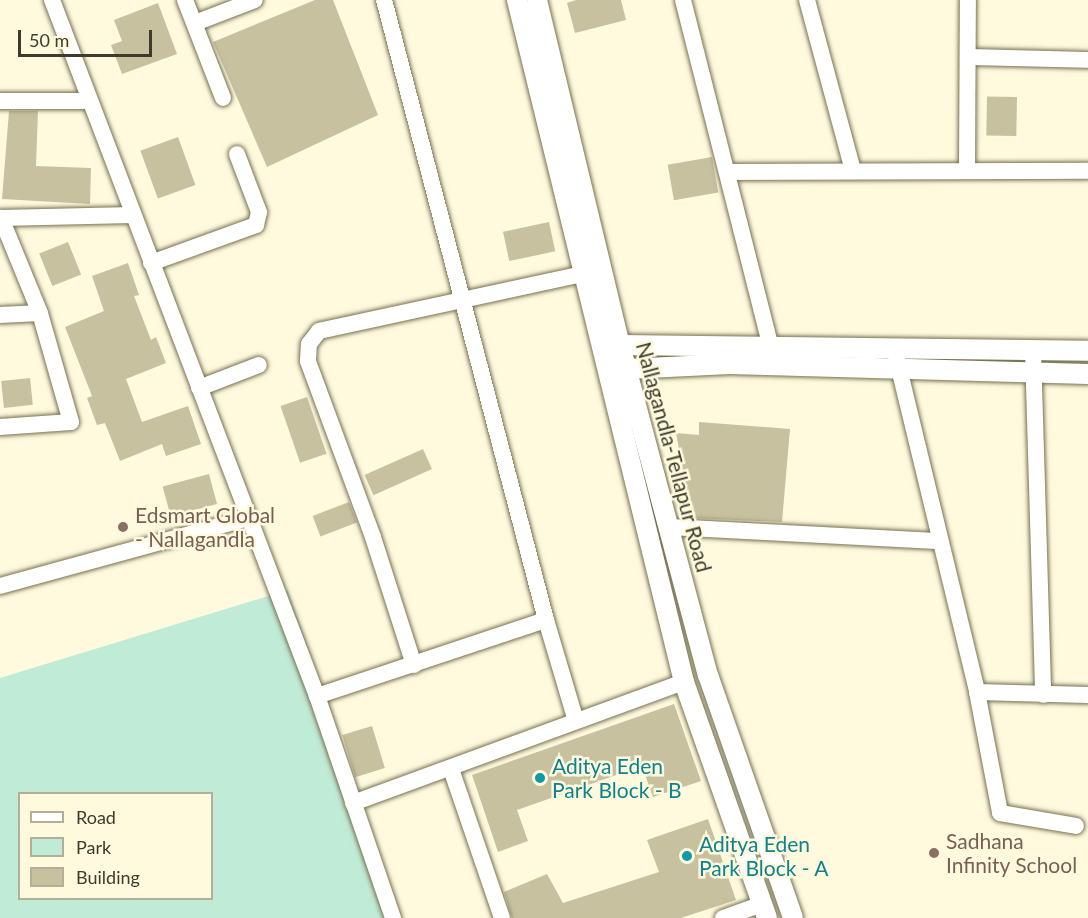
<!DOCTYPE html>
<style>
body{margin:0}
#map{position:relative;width:1088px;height:918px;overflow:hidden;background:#fffadd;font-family:Lato,sans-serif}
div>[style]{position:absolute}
.green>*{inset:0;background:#c0ebd6}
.building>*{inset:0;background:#c7c19f;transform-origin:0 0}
.roads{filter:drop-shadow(0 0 2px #767151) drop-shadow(0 0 2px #767151)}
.minor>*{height:16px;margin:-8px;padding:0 8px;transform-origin:8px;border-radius:8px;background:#fff}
.tertiary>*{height:20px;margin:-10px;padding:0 10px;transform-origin:10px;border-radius:10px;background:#fff}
.dots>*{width:16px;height:16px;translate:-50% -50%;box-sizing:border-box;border:3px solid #fffadd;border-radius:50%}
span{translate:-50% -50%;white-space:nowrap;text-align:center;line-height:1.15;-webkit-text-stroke:5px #fffadd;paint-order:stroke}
.street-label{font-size:21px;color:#3e3b2d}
.education-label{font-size:21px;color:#785e54}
.left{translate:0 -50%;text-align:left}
.culture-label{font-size:21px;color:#0d838f}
.legend{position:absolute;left:18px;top:792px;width:195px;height:108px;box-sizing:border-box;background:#fffadd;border:2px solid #b2ae97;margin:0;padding:8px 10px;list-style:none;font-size:18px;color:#3e3b2d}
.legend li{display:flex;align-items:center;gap:12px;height:30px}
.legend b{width:30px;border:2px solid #b2ae97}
.scale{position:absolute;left:18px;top:30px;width:134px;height:27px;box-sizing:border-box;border:3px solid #3e3b2d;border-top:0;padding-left:8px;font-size:18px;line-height:21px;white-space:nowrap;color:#3e3b2d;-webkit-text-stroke:4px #fffadd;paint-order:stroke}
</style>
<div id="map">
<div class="green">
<div style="clip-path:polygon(evenodd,288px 590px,401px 918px,0 918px,0 678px,288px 590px,20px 794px,212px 794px,212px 898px,20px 898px,20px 794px)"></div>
</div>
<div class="building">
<div style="clip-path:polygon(315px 0,333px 0,378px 115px,267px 167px,213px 42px)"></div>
<div style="clip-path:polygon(576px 0,621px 0,626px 20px,575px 33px,567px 3px)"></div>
<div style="clip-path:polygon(158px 3px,177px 54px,122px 74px,111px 45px,122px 41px,114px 20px)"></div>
<div style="left:1017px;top:97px;width:39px;height:30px;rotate:91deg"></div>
<div style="clip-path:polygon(9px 111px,38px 111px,36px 166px,91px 168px,90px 204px,2px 199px)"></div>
<div style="left:178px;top:137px;width:51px;height:40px;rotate:70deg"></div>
<div style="left:712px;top:157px;width:36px;height:45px;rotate:80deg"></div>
<div style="left:549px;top:222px;width:30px;height:47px;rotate:78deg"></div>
<div style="left:68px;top:242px;width:35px;height:31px;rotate:68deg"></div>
<div style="clip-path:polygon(128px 263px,139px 295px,134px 296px,151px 340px,156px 337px,166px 363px,126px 379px,142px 422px,188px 406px,201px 444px,166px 456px,162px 444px,120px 461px,105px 423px,97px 425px,87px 398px,92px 396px,65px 327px,104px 311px,92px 276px)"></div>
<div style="left:30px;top:378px;width:27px;height:29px;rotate:84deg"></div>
<div style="left:307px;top:397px;width:60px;height:28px;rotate:71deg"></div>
<div style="clip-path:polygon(699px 422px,790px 429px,782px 522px,692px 518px,676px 433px,699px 435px)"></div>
<div style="left:423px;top:449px;width:22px;height:64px;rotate:66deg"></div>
<div style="left:209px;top:474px;width:31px;height:48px;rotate:75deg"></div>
<div style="left:349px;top:502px;width:22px;height:39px;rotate:69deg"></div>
<div style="clip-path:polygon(674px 704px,701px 781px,653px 797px,642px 766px,517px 810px,528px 841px,498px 852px,472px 775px)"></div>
<div style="left:372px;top:726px;width:44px;height:31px;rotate:73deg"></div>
<div style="clip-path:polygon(708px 819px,736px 900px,681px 918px,512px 918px,504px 892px,547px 874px,563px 903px,659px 872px,647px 840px)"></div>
</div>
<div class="roads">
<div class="minor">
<div style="left:52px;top:0;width:745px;rotate:69.16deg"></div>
<div style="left:317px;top:696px;width:235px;rotate:71.1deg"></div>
<div style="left:185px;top:0;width:105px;rotate:68.8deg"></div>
<div style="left:683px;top:0;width:355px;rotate:75.8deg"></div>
<div style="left:807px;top:0;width:177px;rotate:74.9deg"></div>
<div style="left:195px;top:23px;width:64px;rotate:-21deg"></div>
<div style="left:968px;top:57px;width:120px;rotate:1.4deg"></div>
<div style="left:0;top:101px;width:87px"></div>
<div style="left:967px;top:171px;width:171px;rotate:-89.7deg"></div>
<div style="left:727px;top:172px;width:361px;rotate:-0.2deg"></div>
<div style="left:0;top:218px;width:133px;rotate:-1.3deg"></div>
<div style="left:151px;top:263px;width:112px;rotate:-19.9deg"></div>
<div style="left:256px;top:225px;width:13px;rotate:-77deg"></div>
<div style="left:259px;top:212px;width:62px;rotate:-110.8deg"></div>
<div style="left:0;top:315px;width:40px;rotate:-2.9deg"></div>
<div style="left:1033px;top:351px;width:344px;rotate:88.3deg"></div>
<div style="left:896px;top:356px;width:346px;rotate:76.4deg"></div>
<div style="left:977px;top:692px;width:111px;rotate:1.5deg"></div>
<div style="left:199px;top:388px;width:64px;rotate:-21deg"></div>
<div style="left:0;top:427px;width:71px;rotate:-4deg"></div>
<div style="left:71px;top:422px;width:113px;rotate:-105.9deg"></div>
<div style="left:40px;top:313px;width:103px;rotate:-112.3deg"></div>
<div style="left:668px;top:527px;width:270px;rotate:3deg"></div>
<div style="left:0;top:586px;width:257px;rotate:-15.3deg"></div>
<div style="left:546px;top:620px;width:105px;rotate:73.5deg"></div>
<div style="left:414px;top:665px;width:134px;rotate:-107.8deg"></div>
<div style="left:373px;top:537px;width:188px;rotate:-110.3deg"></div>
<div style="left:308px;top:361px;width:17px;rotate:-87deg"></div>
<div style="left:309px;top:344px;width:16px;rotate:-52deg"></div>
<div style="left:319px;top:331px;width:270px;rotate:-12.2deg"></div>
<div style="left:977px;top:692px;width:123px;rotate:79.2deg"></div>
<div style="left:1000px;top:813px;width:77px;rotate:9.7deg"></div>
<div style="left:317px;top:696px;width:241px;rotate:-18.4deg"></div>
<div style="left:546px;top:620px;width:641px;rotate:-104.64deg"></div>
<div style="left:451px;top:769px;width:157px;rotate:71.1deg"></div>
<div style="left:353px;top:803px;width:352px;rotate:-20.1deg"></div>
<div style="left:723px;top:918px;width:41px;rotate:-19.7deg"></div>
</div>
<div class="tertiary">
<div style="left:517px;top:0;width:702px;rotate:76.24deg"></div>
<div style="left:684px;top:682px;width:250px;rotate:70.6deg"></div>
<div style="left:537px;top:0;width:355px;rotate:76.5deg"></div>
<div style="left:620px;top:345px;width:342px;rotate:75.1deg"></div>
<div style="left:708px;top:675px;width:257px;rotate:70.7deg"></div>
<div style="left:620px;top:345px;width:468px;rotate:0.7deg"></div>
<div style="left:626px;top:369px;width:104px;rotate:-2.8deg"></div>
<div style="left:730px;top:364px;width:358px;rotate:1.6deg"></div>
</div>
</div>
<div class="dots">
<div style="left:123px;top:527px;background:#8d6e63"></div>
<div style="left:540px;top:778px;background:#0f9aa8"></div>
<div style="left:934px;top:853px;background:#8d6e63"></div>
<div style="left:687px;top:856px;background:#0f9aa8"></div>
</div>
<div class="street-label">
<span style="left:674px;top:457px;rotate:75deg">Nallagandla-Tellapur Road</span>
</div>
<div class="education-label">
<span class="left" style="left:135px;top:527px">Edsmart Global<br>- Nallagandla</span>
<span class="left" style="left:946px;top:853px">Sadhana<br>Infinity School</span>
</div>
<div class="culture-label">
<span class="left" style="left:552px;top:778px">Aditya Eden<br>Park Block - B</span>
<span class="left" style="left:699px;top:856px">Aditya Eden<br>Park Block - A</span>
</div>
<ul class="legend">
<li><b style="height:8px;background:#fff"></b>Road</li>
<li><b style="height:16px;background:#c0ebd6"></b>Park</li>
<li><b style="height:16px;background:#c7c19f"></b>Building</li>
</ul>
<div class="scale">50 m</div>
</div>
